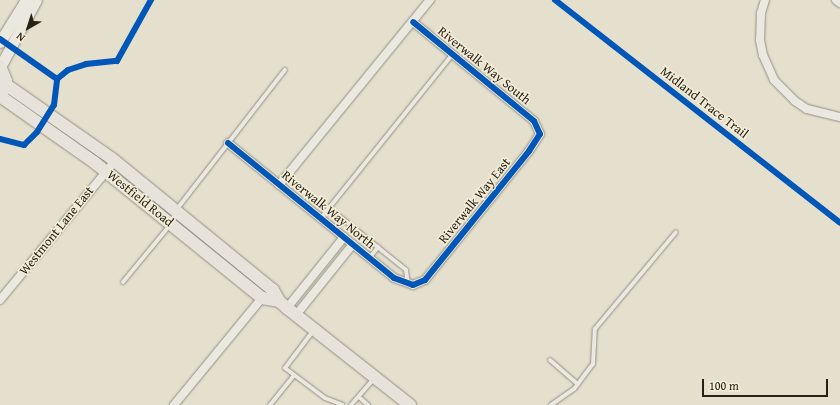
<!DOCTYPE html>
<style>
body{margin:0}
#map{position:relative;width:840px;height:405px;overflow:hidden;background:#e5e0ce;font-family:"Gentium Book Plus",serif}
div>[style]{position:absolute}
.roads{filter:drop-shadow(0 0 1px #949085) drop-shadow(0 0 1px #949085)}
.service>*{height:4px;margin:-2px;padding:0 2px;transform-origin:2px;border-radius:2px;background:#eae8df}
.minor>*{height:8px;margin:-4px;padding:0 4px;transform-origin:4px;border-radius:4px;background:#eae8df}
.secondary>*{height:11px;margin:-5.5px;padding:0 5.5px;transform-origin:5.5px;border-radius:5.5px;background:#eae8df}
.primary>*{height:12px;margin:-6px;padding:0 6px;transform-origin:6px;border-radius:6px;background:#e7e3da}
.cycleway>*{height:6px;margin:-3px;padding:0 3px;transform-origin:3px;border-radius:3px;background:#0057b8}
span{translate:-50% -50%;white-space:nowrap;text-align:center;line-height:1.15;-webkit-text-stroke:3px #f4eed9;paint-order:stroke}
.street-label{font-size:13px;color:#281f15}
.north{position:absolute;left:8px;top:8px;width:40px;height:40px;-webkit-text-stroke:3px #f4eed9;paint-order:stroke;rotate:219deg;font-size:11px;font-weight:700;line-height:16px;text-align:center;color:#281f15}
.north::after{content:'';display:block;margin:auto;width:14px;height:18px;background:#281f15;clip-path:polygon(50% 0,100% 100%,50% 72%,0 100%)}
.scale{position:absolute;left:702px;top:379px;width:126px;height:18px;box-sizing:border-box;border:2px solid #281f15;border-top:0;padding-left:5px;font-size:12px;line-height:14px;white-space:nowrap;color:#281f15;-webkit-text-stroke:3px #f4eed9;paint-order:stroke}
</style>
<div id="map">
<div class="roads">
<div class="service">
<div style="left:329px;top:208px;width:99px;rotate:38.8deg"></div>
<div style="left:406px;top:270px;width:14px;rotate:82deg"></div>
<div style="left:177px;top:209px;width:176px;rotate:-52.2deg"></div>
<div style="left:321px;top:218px;width:209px;rotate:-51.2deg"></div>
<div style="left:370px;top:257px;width:13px;rotate:-51deg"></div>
<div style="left:123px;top:282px;width:74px;rotate:-50.5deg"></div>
<div style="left:313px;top:331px;width:46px;rotate:127.1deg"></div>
<div style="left:285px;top:368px;width:50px;rotate:36.9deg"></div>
<div style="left:325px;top:398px;width:19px;rotate:21deg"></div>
<div style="left:550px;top:360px;width:37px;rotate:41deg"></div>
<div style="left:360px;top:398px;width:11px;rotate:41deg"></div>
<div style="left:270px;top:405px;width:38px;rotate:-51deg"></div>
<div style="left:351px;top:405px;width:35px;rotate:-49deg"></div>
<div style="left:551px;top:405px;width:28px;rotate:-35deg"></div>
<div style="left:574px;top:389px;width:31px;rotate:-53deg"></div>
<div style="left:593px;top:364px;width:35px;rotate:-87deg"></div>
<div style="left:595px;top:329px;width:126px;rotate:-50.1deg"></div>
</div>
<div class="minor">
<div style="left:765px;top:0;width:14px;rotate:107deg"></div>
<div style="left:761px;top:13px;width:27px;rotate:92deg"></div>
<div style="left:760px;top:40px;width:15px;rotate:79deg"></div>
<div style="left:763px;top:55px;width:27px;rotate:66deg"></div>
<div style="left:774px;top:80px;width:30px;rotate:45deg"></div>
<div style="left:795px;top:101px;width:14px;rotate:34deg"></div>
<div style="left:807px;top:109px;width:34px;rotate:14deg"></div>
<div style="left:836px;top:0;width:5px;rotate:37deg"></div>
<div style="left:228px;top:143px;width:214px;rotate:39.1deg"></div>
<div style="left:394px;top:278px;width:20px;rotate:20deg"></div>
<div style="left:413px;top:285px;width:13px;rotate:-23deg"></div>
<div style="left:425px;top:280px;width:166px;rotate:-51.1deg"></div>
<div style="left:529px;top:151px;width:20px;rotate:-57deg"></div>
<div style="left:540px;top:134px;width:14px;rotate:-115deg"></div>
<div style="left:534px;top:121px;width:156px;rotate:-140.7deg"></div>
<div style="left:279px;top:185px;width:239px;rotate:-50.8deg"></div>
<div style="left:0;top:300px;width:180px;rotate:-50.4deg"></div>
<div style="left:287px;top:308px;width:91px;rotate:-51.2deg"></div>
<div style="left:296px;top:315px;width:91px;rotate:-51.2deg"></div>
<div style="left:174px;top:405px;width:139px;rotate:-50.6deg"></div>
</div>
<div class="secondary">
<div style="left:0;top:42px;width:49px;rotate:-58.2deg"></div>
<div style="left:0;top:67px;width:76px;rotate:-61.8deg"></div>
</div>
<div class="primary">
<div style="left:0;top:66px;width:16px;rotate:68deg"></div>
<div style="left:6px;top:81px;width:10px;rotate:107deg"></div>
<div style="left:5px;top:84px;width:129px;rotate:34.9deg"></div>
<div style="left:111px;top:158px;width:209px;rotate:39.2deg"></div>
<div style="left:273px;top:290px;width:13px;rotate:61deg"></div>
<div style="left:279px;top:301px;width:11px;rotate:41deg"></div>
<div style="left:287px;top:308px;width:157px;rotate:38.3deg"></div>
<div style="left:0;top:96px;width:115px;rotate:35.1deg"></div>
<div style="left:94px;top:162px;width:216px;rotate:39deg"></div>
<div style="left:262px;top:298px;width:17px;rotate:10deg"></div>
</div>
</div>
<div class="cycleway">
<div style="left:555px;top:0;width:362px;rotate:38deg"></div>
<div style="left:0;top:39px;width:70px;rotate:35.1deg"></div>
<div style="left:57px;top:79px;width:14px;rotate:-39deg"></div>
<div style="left:68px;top:70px;width:19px;rotate:-18deg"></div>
<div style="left:86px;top:64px;width:31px;rotate:-6deg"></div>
<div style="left:117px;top:61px;width:70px;rotate:-60.9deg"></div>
<div style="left:0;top:139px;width:25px;rotate:14deg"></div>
<div style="left:24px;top:145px;width:18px;rotate:-45deg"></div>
<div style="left:37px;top:132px;width:32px;rotate:-58deg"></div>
<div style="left:54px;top:105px;width:26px;rotate:-83deg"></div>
<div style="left:228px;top:143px;width:214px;rotate:39.1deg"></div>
<div style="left:394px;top:278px;width:20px;rotate:20deg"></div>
<div style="left:413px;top:285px;width:13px;rotate:-23deg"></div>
<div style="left:425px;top:280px;width:166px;rotate:-51.1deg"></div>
<div style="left:529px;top:151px;width:20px;rotate:-57deg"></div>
<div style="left:540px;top:134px;width:14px;rotate:-115deg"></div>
<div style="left:534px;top:121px;width:156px;rotate:-140.7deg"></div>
</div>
<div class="street-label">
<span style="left:484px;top:66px;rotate:39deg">Riverwalk Way South</span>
<span style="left:704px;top:103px;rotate:38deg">Midland Trace Trail</span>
<span style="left:140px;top:199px;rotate:39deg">Westfield Road</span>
<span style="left:475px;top:201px;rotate:-51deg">Riverwalk Way East</span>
<span style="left:328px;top:210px;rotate:39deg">Riverwalk Way North</span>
<span style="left:57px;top:231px;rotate:-51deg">Westmont Lane East</span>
</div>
<div class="north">N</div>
<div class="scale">100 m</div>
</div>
